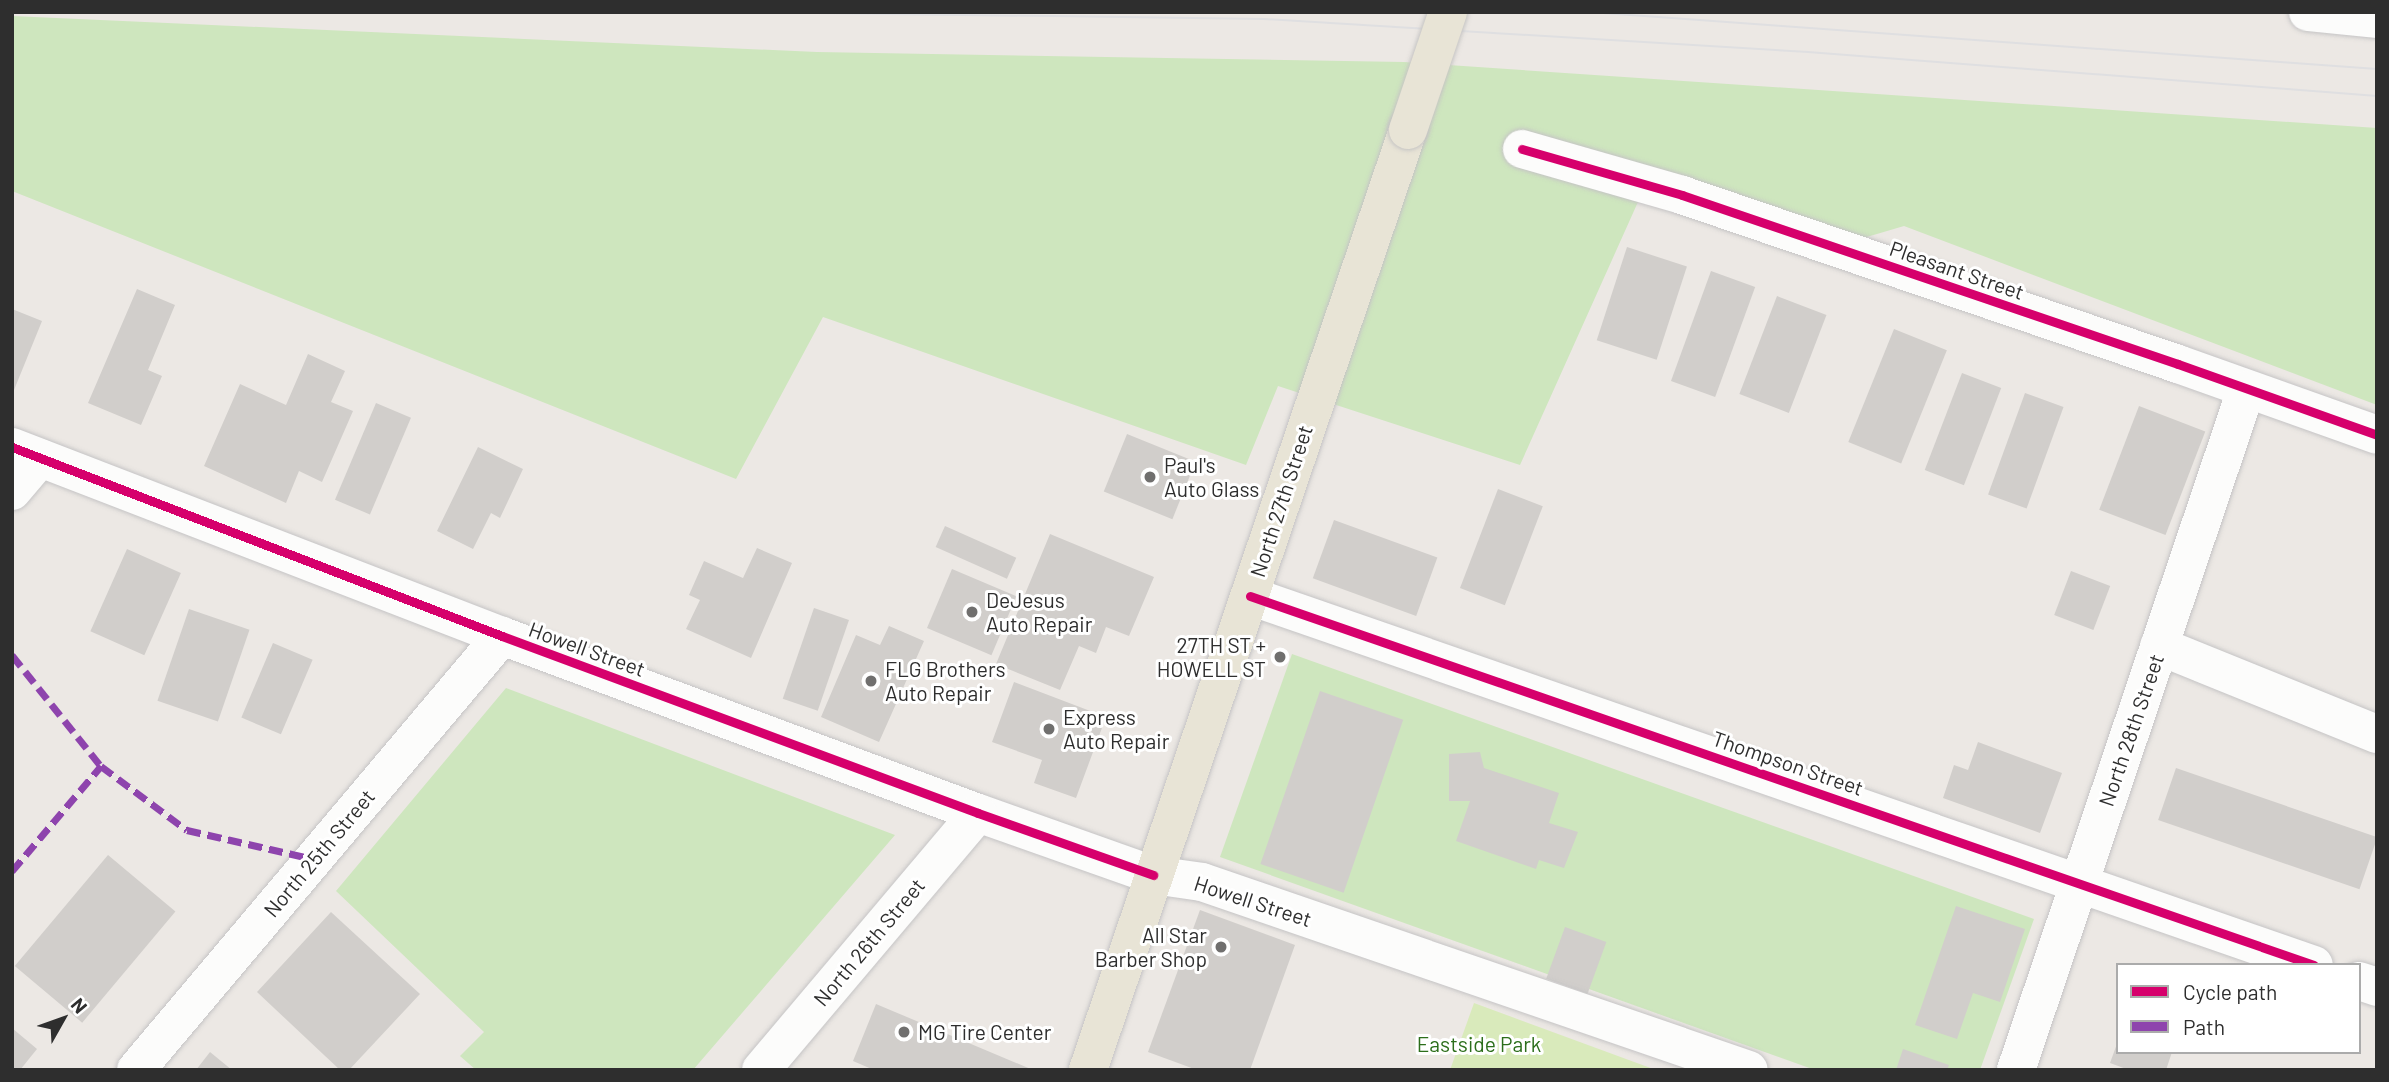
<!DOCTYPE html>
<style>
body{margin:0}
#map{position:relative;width:2389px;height:1082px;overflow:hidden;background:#ece8e4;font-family:Barlow,sans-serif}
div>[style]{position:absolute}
.green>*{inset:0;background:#cee6be}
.pitch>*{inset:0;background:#d9eabb}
.building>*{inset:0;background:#d1cecb;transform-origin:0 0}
.roads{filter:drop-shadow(0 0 2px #c5c4c5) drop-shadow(0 0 2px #c5c4c5)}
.minor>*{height:38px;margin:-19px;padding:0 19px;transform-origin:19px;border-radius:19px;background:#fcfcfb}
.major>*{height:38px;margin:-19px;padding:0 19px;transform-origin:19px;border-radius:19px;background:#e8e4d6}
.tram>*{height:2px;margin:-1px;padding:0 1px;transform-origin:1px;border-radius:1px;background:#dfdfe1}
.bridges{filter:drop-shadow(0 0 2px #c6c5c4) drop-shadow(0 0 2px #c6c5c4)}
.major-bridge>*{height:38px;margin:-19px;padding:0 19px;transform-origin:19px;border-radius:19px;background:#e8e4d6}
.quiet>*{height:7px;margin-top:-3.5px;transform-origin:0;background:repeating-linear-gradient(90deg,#8e44ad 0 14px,transparent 0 21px)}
.cycleway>*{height:9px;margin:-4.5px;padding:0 4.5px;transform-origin:4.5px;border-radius:4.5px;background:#d6006c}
.dots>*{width:19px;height:19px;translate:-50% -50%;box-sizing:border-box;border:4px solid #fff;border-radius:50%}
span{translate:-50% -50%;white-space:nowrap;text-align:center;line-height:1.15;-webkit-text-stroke:6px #fff;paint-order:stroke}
.street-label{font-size:21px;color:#2e2e2e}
.poi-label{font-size:21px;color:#2e2e2e}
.left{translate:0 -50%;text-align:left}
.right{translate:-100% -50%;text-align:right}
.park-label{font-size:21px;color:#2c6e1b}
.frame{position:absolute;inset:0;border:14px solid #2e2e2e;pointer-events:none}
.legend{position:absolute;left:2116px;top:963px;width:245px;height:91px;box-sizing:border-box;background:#fff;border:2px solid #ababab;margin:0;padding:9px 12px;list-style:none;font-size:21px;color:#2e2e2e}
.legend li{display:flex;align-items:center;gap:14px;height:35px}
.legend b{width:35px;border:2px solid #ababab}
.north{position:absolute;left:28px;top:984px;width:70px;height:70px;-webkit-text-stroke:5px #fff;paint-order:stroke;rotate:50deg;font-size:19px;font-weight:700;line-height:28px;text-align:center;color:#2e2e2e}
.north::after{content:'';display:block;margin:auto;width:24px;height:32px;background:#2e2e2e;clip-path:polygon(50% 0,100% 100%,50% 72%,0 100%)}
</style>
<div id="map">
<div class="green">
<div style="clip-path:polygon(12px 16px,817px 52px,1404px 62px,2377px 128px,2377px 405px,1904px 226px,1860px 239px,1651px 173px,1520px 465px,1278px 386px,1246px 465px,823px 317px,736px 479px,12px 191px)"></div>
<div style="clip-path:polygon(1292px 654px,2034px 919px,1980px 1070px,1815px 1070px,1220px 857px)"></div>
<div style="clip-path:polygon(506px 688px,895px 835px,693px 1070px,476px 1070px,460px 1056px,484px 1032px,336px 891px)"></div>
</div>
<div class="pitch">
<div style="clip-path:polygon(1474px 1003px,1656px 1070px,1450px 1070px)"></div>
</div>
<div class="building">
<div style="left:1627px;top:247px;width:63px;height:98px;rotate:18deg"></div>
<div style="left:1711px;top:271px;width:47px;height:117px;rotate:20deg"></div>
<div style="clip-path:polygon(137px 289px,175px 305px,148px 370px,162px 376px,141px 425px,88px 403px)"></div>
<div style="left:1777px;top:296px;width:53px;height:105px;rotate:21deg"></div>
<div style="clip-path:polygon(12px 309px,42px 321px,12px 395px)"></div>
<div style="left:1894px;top:329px;width:57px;height:122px;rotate:22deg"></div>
<div style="clip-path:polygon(308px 354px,345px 371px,331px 402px,353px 411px,322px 482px,299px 471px,286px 503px,204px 466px,240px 384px,286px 405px)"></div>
<div style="left:1962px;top:373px;width:42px;height:104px;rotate:21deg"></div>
<div style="left:2025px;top:393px;width:41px;height:108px;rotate:20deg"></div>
<div style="left:376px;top:403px;width:38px;height:105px;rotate:23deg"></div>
<div style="left:2139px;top:406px;width:71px;height:111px;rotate:21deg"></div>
<div style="left:1127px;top:434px;width:74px;height:62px;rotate:22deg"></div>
<div style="clip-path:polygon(478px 447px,523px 469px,500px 518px,491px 513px,473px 549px,437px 531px)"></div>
<div style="left:1498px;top:489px;width:48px;height:106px;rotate:21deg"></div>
<div style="left:1334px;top:520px;width:110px;height:62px;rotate:20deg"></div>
<div style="left:945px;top:526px;width:78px;height:23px;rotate:24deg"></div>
<div style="clip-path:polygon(1050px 534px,1154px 577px,1129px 636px,1106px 627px,1096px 653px,1079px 646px,1060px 690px,996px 664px)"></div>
<div style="clip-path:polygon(757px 548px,792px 563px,751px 658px,686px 629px,700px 600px,689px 595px,704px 561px,743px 578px)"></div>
<div style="left:127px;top:549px;width:59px;height:90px;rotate:24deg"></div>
<div style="left:952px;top:569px;width:70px;height:64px;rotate:23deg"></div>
<div style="left:2071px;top:571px;width:42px;height:47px;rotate:21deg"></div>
<div style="left:814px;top:608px;width:37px;height:96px;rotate:19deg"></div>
<div style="left:189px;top:609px;width:64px;height:97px;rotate:19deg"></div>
<div style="clip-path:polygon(889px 626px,924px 641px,879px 742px,821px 717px,856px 635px,880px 645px)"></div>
<div style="left:273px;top:643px;width:43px;height:81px;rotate:23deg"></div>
<div style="clip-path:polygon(1014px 682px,1106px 717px,1076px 798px,1034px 783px,1042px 760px,992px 742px)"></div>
<div style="left:1320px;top:691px;width:88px;height:183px;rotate:19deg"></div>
<div style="clip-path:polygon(1978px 742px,2062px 773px,2040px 833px,1943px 798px,1954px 765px,1968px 770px)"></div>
<div style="clip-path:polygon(1480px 752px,1484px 768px,1559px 793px,1549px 823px,1578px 832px,1564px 868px,1539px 860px,1536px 869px,1456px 841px,1470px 801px,1449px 801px,1449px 754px)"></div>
<div style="left:2176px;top:768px;width:213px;height:55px;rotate:19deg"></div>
<div style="left:108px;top:855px;width:88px;height:145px;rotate:40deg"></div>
<div style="clip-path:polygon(1956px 906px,2025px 929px,2000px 1002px,1973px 993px,1957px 1039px,1915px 1025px)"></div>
<div style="clip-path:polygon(1200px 910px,1295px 945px,1250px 1070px,1197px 1070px,1148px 1052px)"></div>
<div style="clip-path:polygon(331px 912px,420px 994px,349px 1070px,340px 1070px,257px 992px)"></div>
<div style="left:1565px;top:927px;width:44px;height:55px;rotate:20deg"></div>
<div style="clip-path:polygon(876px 1004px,1033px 1070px,874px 1070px,853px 1061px)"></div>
<div style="clip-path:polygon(12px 1028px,37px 1049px,20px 1070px,12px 1070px)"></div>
<div style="clip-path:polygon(2118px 1041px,2118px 1052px,2172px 1052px,2166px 1070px,2129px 1070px,2110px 1063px)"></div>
<div style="clip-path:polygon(1903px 1049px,1949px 1065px,1947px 1070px,1896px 1070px)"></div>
<div style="clip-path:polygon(210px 1052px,232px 1070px,196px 1070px)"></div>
</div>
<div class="roads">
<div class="minor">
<div style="left:2308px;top:12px;width:69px;rotate:5.8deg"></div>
<div style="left:1522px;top:149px;width:166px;rotate:16deg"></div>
<div style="left:1682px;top:195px;width:524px;rotate:18.82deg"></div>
<div style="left:2178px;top:364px;width:211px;rotate:19.6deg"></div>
<div style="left:12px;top:447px;width:525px;rotate:21.09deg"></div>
<div style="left:502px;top:636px;width:508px;rotate:20.4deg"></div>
<div style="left:978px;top:813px;width:186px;rotate:19.5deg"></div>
<div style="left:1153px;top:875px;width:49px;rotate:8.1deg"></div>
<div style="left:1202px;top:882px;width:578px;rotate:18.97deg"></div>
<div style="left:12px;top:491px;width:43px;rotate:-49.7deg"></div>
<div style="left:1250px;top:596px;width:1126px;rotate:19.13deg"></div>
<div style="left:2159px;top:646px;width:235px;rotate:22deg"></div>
<div style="left:2359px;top:981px;width:19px;rotate:18deg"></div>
<div style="left:136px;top:1070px;width:568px;rotate:-49.86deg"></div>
<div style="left:761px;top:1070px;width:336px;rotate:-49.8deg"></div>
<div style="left:2016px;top:1070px;width:718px;rotate:-71.31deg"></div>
</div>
<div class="major">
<div style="left:1088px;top:1070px;width:993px;rotate:-71.2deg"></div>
</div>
</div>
<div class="tram">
<div style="left:750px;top:12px;width:514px;rotate:0.78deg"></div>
<div style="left:1264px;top:19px;width:545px;rotate:3.47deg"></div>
<div style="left:1808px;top:52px;width:571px;rotate:4.42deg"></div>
<div style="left:1589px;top:12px;width:790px;rotate:4.14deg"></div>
</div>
<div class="bridges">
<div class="major-bridge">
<div style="left:1408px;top:130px;width:125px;rotate:-71.3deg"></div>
</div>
</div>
<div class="quiet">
<div style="left:12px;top:655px;width:142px;rotate:51.3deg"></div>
<div style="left:101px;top:766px;width:107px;rotate:36.7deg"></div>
<div style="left:187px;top:830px;width:130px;rotate:12.9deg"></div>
<div style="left:12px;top:871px;width:138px;rotate:-49.7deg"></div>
</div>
<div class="cycleway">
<div style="left:1522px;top:149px;width:166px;rotate:16deg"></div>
<div style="left:1682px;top:195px;width:524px;rotate:18.82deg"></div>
<div style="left:2178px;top:364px;width:211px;rotate:19.6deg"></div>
<div style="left:12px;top:447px;width:525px;rotate:21.09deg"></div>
<div style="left:502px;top:636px;width:508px;rotate:20.4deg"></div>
<div style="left:978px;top:813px;width:186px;rotate:19.5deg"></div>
<div style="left:1250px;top:596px;width:1126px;rotate:19.13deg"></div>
</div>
<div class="dots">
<div style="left:1150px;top:477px;background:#706f6e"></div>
<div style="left:972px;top:612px;background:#706f6e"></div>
<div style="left:1280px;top:657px;background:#706f6e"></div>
<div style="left:871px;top:681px;background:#706f6e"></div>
<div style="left:1049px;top:729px;background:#706f6e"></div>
<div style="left:1221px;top:947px;background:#706f6e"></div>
<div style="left:904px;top:1032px;background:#706f6e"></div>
</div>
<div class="street-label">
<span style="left:1957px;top:270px;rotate:19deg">Pleasant Street</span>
<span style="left:1281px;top:501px;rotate:-72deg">North 27th Street</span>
<span style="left:587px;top:649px;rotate:20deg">Howell Street</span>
<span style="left:2131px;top:730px;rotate:-71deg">North 28th Street</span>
<span style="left:1788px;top:763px;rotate:19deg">Thompson Street</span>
<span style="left:319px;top:853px;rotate:-50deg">North 25th Street</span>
<span style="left:1253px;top:901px;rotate:18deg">Howell Street</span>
<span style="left:869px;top:942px;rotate:-50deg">North 26th Street</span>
</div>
<div class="poi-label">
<span class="left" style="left:1164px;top:477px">Paul's<br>Auto Glass</span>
<span class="left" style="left:986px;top:612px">DeJesus<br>Auto Repair</span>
<span class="right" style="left:1266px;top:657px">27TH ST +<br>HOWELL ST</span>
<span class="left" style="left:885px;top:681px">FLG Brothers<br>Auto Repair</span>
<span class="left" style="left:1063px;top:729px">Express<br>Auto Repair</span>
<span class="right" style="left:1207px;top:947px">All Star<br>Barber Shop</span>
<span class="left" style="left:918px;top:1032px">MG Tire Center</span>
</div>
<div class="park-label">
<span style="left:1479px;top:1044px">Eastside Park</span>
</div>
<div class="frame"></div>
<ul class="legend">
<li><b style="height:9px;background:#d6006c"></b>Cycle path</li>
<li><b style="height:9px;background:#8e44ad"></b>Path</li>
</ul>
<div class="north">N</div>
</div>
